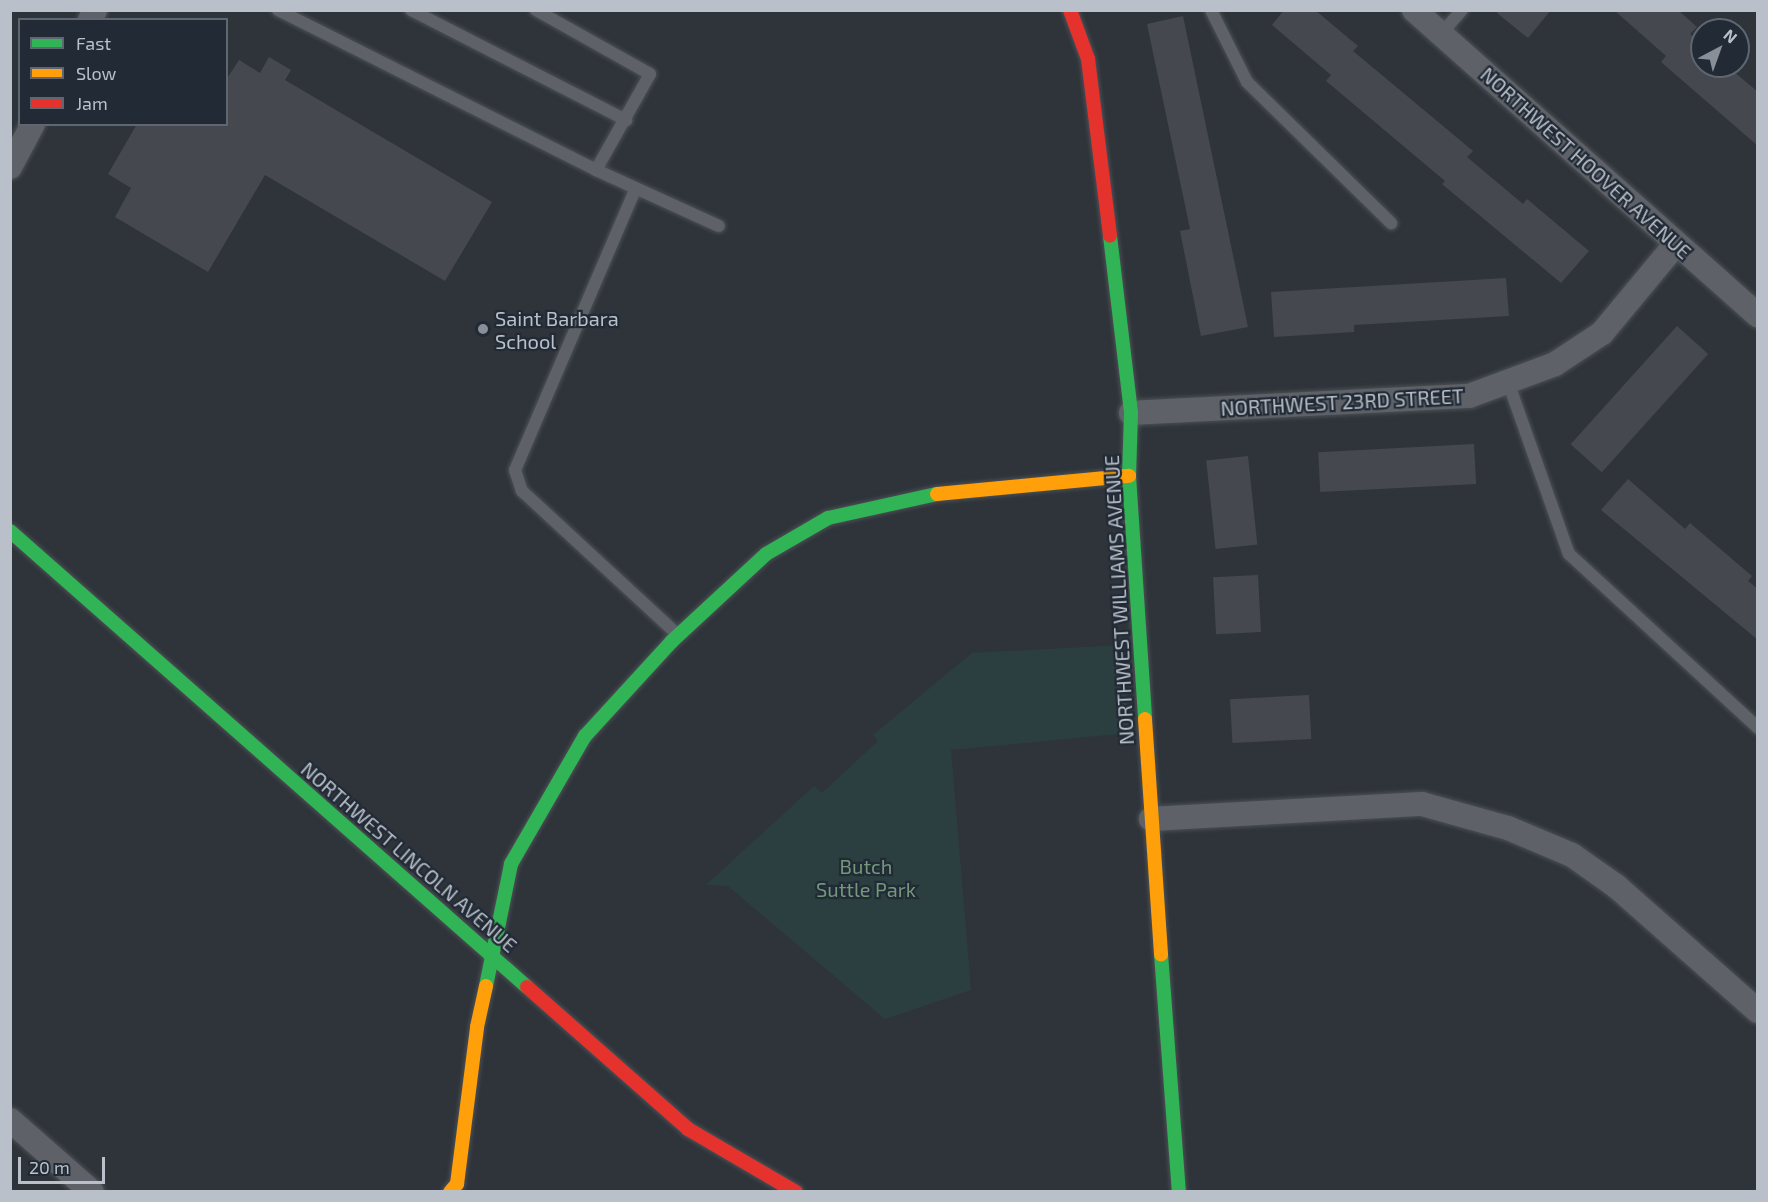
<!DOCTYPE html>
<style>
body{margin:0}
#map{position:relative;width:1768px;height:1202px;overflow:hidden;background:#2e343a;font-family:"Exo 2",sans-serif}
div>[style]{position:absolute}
.green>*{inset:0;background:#2b3f41}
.building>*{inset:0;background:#45494f;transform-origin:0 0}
.roads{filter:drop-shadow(0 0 2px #4c5055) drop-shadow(0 0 2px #4c5055)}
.lane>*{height:12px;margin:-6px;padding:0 6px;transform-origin:6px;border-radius:6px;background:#5e6268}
.street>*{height:24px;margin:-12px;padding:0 12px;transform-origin:12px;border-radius:12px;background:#5e6268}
.fast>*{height:14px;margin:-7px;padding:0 7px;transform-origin:7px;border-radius:7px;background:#30b455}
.slow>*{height:14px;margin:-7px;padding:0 7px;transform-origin:7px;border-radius:7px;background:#ff9f0a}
.jam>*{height:14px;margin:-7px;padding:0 7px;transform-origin:7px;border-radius:7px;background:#e5322d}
.dots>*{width:16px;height:16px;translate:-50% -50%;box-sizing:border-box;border:3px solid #212a35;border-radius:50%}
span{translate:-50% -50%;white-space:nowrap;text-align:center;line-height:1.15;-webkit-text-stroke:4.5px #212a35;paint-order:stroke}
.street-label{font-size:20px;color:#b9c0ca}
.poi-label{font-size:20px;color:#b9c0ca}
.left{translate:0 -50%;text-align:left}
.park-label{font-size:20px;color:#72997b}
.frame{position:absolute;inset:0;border:12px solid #b9c0ca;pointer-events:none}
.legend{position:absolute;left:18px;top:18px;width:210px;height:108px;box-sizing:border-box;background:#212a35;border:2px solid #5e6671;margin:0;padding:8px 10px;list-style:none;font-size:18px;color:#b9c0ca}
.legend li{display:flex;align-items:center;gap:12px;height:30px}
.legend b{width:30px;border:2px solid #5e6671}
.north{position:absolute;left:1690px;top:18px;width:60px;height:60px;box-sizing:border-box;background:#212a35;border:2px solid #5e6671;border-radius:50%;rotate:41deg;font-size:16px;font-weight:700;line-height:24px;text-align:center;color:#b9c0ca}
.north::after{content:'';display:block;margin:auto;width:21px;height:27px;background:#888f98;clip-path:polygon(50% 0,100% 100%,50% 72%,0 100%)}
.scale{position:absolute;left:18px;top:1157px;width:87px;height:27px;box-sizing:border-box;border:3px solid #b9c0ca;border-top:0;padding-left:8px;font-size:18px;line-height:21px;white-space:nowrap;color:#b9c0ca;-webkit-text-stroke:4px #212a35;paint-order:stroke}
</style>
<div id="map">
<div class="green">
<div style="clip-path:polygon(1123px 645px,1129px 733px,951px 750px,971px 990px,885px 1019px,728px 886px,706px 885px,814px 786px,822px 793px,878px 741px,873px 735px,972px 653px)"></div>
</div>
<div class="building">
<div style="clip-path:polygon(1284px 10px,1315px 10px,1358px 46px,1353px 51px,1473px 151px,1467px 157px,1523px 204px,1527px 199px,1589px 251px,1561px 283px,1442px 184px,1445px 181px,1326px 81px,1331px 75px,1272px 25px)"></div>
<div style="clip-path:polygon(1499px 10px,1551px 10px,1528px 38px,1497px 13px)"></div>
<div style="clip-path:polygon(1614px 10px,1678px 10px,1697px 27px,1690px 34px,1702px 44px,1702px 66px,1727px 66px,1758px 92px,1758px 146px,1661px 62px,1666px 56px)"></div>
<div style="clip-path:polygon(1183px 16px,1248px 327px,1201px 336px,1180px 231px,1190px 229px,1147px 24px)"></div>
<div style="clip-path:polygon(269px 57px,291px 70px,285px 80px,492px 202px,445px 281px,265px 175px,208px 272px,115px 217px,131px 188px,108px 174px,137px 124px,226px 124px,226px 80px,239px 60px,260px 73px)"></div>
<div style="clip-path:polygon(1506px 278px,1509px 316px,1354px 325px,1354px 332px,1274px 337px,1271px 292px)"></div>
<div style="left:1677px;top:326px;width:42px;height:159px;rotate:42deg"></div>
<div style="left:1474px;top:444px;width:40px;height:156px;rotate:87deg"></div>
<div style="left:1248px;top:456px;width:89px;height:42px;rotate:84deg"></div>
<div style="clip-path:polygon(1628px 479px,1685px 529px,1690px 523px,1752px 576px,1748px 581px,1758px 589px,1758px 640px,1601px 510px)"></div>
<div style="left:1258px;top:575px;width:57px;height:45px;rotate:87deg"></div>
<div style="left:1309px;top:695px;width:44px;height:79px;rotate:87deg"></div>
</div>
<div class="roads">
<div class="lane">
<div style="left:278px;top:10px;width:356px;rotate:26.7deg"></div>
<div style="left:596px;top:170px;width:110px;rotate:-60.6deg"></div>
<div style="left:650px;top:74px;width:131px;rotate:-150.7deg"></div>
<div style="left:411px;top:10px;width:242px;rotate:27.1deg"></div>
<div style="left:1211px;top:10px;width:80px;rotate:63.4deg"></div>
<div style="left:1247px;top:82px;width:202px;rotate:44.4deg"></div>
<div style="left:1441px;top:34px;width:32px;rotate:-49deg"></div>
<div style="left:596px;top:170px;width:135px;rotate:24.5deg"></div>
<div style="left:635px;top:190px;width:305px;rotate:113.2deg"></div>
<div style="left:515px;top:470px;width:22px;rotate:72deg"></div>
<div style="left:522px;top:491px;width:211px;rotate:42.7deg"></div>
<div style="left:1508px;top:382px;width:182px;rotate:70.5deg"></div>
<div style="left:1569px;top:554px;width:257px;rotate:42.6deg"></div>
</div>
<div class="street">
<div style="left:1414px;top:10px;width:460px;rotate:41.6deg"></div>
<div style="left:90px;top:20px;width:11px;rotate:-63deg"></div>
<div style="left:10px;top:167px;width:49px;rotate:-61.9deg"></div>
<div style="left:1131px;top:413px;width:338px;rotate:-2.9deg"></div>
<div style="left:1469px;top:396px;width:92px;rotate:-20.4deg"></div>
<div style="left:1555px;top:364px;width:56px;rotate:-33.4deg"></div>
<div style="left:1602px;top:333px;width:116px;rotate:-50.3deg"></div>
<div style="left:1151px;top:819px;width:271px;rotate:-3.2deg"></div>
<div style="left:1422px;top:804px;width:89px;rotate:15.6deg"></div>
<div style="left:1508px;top:828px;width:69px;rotate:22.9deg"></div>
<div style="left:1572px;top:855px;width:54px;rotate:35.2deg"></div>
<div style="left:1616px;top:886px;width:189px;rotate:41.4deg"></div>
<div style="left:10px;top:1120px;width:109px;rotate:41.3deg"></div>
</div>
<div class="fast">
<div style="left:1110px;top:236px;width:178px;rotate:83.2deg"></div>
<div style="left:1131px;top:413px;width:63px;rotate:91.8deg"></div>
<div style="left:1129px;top:476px;width:244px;rotate:86.2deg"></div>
<div style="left:10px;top:531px;width:689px;rotate:41.41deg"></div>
<div style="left:1161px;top:954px;width:239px;rotate:85.7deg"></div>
<div style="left:486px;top:986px;width:125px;rotate:-78.4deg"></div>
<div style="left:511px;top:864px;width:148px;rotate:-60deg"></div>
<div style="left:585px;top:736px;width:127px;rotate:-47.5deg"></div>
<div style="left:671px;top:642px;width:129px;rotate:-42.8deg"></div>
<div style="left:766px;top:554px;width:72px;rotate:-30.1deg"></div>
<div style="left:828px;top:518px;width:112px;rotate:-12.4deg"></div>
</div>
<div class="slow">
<div style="left:937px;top:494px;width:193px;rotate:-5.4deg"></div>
<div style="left:1145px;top:719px;width:236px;rotate:86.1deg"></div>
<div style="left:450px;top:1192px;width:11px;rotate:-49deg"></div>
<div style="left:457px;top:1184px;width:158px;rotate:-82.7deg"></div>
<div style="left:477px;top:1027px;width:42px;rotate:-77.6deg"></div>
</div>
<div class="jam">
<div style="left:1070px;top:10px;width:52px;rotate:69.8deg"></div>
<div style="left:1088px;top:59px;width:178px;rotate:82.9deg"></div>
<div style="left:527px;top:987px;width:215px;rotate:41.4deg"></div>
<div style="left:688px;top:1129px;width:125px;rotate:30.3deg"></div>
</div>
</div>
<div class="dots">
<div style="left:483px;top:329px;background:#888f98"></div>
</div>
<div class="street-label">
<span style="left:1586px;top:163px;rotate:42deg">NORTHWEST HOOVER AVENUE</span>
<span style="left:1342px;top:402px;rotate:-3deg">NORTHWEST 23RD STREET</span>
<span style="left:1119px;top:600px;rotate:-93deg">NORTHWEST WILLIAMS AVENUE</span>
<span style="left:409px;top:857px;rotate:41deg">NORTHWEST LINCOLN AVENUE</span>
</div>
<div class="poi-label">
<span class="left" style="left:495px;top:330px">Saint Barbara<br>School</span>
</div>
<div class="park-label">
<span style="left:866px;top:878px">Butch<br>Suttle Park</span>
</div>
<div class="frame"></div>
<ul class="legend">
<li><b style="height:8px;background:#30b455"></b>Fast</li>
<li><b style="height:8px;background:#ff9f0a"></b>Slow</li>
<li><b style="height:8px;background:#e5322d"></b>Jam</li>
</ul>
<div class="north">N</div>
<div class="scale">20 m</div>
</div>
